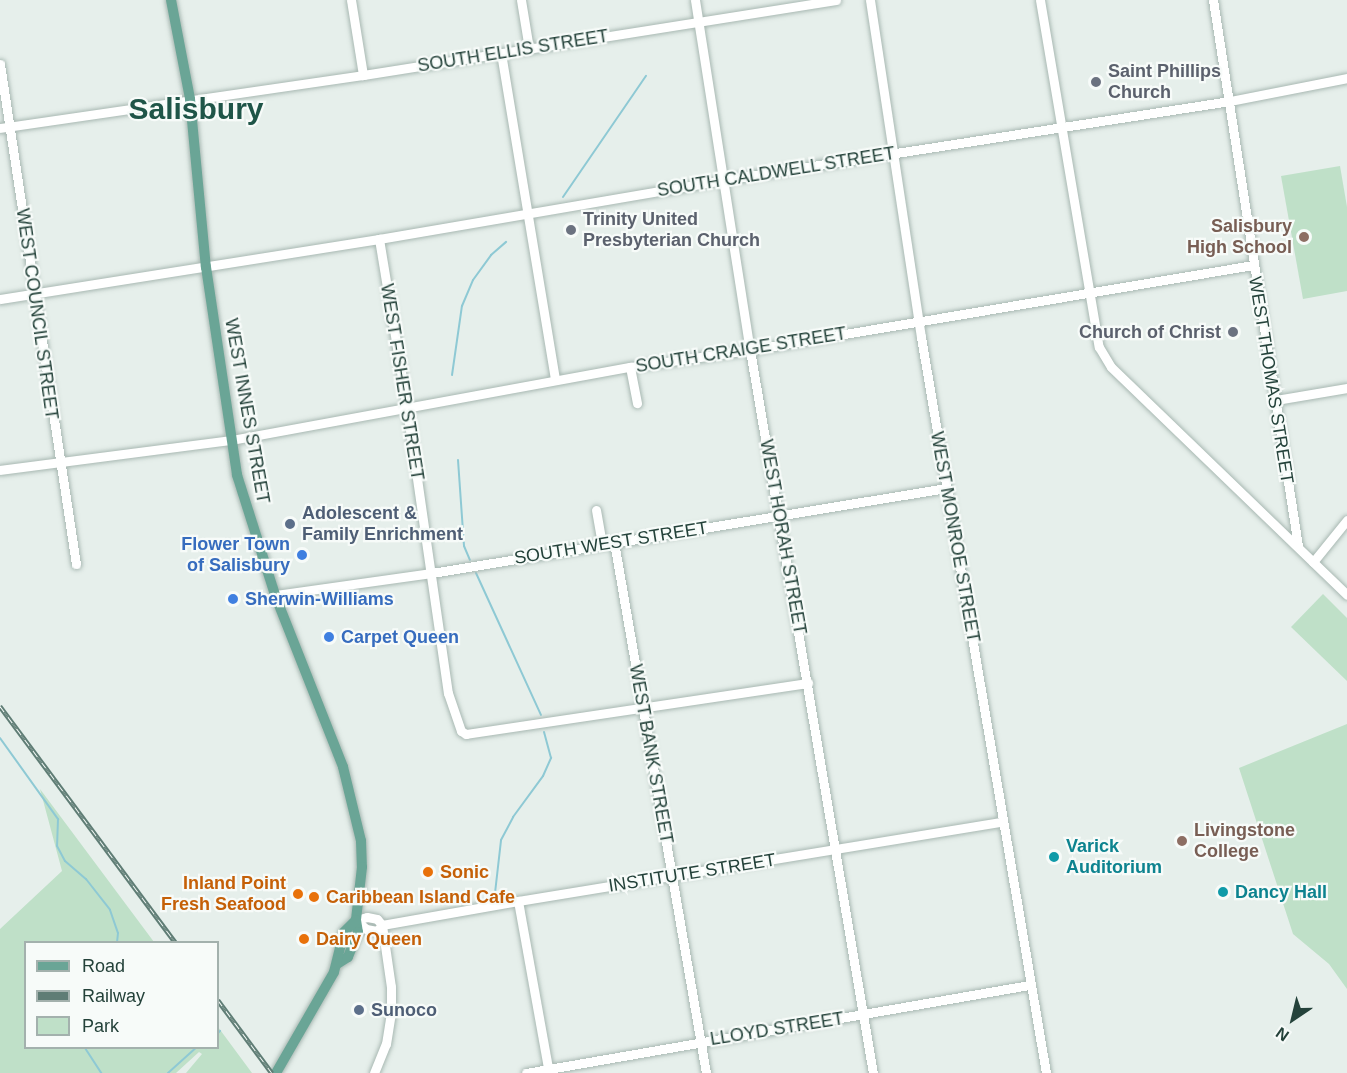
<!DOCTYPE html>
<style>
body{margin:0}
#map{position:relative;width:1347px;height:1073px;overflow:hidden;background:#e6efeb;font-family:Helvetica,sans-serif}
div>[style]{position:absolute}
.green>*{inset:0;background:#bfe0c8}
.stream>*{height:2px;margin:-1px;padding:0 1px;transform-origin:1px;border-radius:1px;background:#8ec9d4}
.roads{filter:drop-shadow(0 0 2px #a8b8b2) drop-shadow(0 0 2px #a8b8b2)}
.minor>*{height:9px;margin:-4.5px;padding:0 4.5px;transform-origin:4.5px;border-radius:4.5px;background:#fff}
.major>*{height:10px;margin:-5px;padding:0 5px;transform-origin:5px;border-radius:5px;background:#6aa596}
.rail>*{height:4.5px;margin-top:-2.25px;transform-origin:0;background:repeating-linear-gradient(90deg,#f7fbf9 0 7px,#5f7d75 0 14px);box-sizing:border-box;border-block:2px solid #5f7d75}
.dots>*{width:16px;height:16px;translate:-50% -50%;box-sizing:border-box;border:3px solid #f7fbf9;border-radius:50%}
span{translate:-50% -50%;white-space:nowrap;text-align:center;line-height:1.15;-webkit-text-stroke:4.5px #f7fbf9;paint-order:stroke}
.street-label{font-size:18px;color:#24423a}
.worship-label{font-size:18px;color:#5b616d;font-weight:700}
.left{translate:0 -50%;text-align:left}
.right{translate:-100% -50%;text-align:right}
.education-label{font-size:18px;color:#785e54;font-weight:700}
.service-label{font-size:18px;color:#4e5e75;font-weight:700}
.shop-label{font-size:18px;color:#366cbe;font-weight:700}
.culture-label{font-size:18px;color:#0d838f;font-weight:700}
.food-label{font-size:18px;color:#c56008;font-weight:700}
.town-label{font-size:30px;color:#1f5548;font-weight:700}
.legend{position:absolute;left:24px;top:941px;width:195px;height:108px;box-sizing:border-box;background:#f7fbf9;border:2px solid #a3b1ad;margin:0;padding:8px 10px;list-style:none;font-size:18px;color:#24423a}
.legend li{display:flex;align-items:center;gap:12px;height:30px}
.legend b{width:30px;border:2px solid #a3b1ad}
.north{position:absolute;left:1263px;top:989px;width:60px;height:60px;-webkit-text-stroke:4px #f7fbf9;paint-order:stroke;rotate:215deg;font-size:16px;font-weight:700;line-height:24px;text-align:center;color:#24423a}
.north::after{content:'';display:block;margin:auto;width:21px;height:27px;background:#24423a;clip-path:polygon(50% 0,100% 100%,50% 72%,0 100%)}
</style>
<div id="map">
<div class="green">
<div style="clip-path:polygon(1340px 166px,1347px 207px,1347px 291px,1303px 299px,1281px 176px)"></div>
<div style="clip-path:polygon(1323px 594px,1347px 618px,1347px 681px,1291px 627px)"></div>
<div style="clip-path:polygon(1347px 724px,1347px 989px,1329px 964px,1293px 934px,1239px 768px)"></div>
<div style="clip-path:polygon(40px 789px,154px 942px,26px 942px,26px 1048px,218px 1048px,218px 1027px,252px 1073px,186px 1073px,202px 1054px,199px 1052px,176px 1073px,0 1073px,0 929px,62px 871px)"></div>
</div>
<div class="stream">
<div style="left:563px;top:197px;width:147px;rotate:-55.6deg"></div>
<div style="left:452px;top:375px;width:70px;rotate:-81.8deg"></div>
<div style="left:462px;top:306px;width:28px;rotate:-67deg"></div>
<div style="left:473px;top:280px;width:31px;rotate:-54deg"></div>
<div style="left:491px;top:255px;width:20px;rotate:-41deg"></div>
<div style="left:458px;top:460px;width:86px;rotate:86deg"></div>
<div style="left:464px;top:546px;width:15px;rotate:67deg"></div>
<div style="left:476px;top:573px;width:156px;rotate:65.4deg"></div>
<div style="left:0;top:738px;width:100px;rotate:54.4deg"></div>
<div style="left:58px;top:819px;width:27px;rotate:92deg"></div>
<div style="left:57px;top:846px;width:17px;rotate:62deg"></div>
<div style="left:65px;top:861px;width:28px;rotate:41deg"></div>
<div style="left:86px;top:879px;width:39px;rotate:52deg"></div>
<div style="left:110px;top:910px;width:24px;rotate:71deg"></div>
<div style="left:118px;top:933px;width:9px;rotate:96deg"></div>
<div style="left:495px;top:893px;width:53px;rotate:-83.5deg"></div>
<div style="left:501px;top:840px;width:26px;rotate:-62deg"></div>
<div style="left:513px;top:817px;width:51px;rotate:-53.8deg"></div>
<div style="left:543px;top:776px;width:20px;rotate:-66deg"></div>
<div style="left:551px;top:758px;width:27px;rotate:-105deg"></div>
<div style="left:218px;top:1033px;width:3px;rotate:-45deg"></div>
<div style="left:85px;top:1048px;width:30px;rotate:57deg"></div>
<div style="left:168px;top:1073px;width:38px;rotate:-42deg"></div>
</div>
<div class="roads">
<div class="minor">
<div style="left:351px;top:0;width:76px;rotate:80.9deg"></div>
<div style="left:521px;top:0;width:50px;rotate:80.7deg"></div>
<div style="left:695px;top:0;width:354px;rotate:81.1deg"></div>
<div style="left:750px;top:350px;width:733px;rotate:80.35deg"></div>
<div style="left:870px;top:0;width:341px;rotate:81.4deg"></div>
<div style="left:921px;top:337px;width:747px;rotate:80.36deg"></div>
<div style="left:1040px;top:0;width:352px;rotate:80.4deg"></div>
<div style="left:1099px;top:347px;width:23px;rotate:59deg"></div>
<div style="left:1111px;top:367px;width:328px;rotate:44deg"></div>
<div style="left:1213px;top:0;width:553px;rotate:81.15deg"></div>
<div style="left:501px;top:53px;width:331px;rotate:80.6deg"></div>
<div style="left:0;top:64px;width:506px;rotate:81.36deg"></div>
<div style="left:0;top:128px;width:367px;rotate:-8.3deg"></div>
<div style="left:363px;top:75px;width:479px;rotate:-9deg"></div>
<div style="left:379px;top:239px;width:172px;rotate:80.6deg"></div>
<div style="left:407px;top:409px;width:287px;rotate:81.8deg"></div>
<div style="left:448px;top:693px;width:40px;rotate:71.1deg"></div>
<div style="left:461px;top:731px;width:6px;rotate:31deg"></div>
<div style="left:466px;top:734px;width:346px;rotate:-8.5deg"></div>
<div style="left:0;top:299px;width:384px;rotate:-9deg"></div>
<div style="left:379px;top:239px;width:349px;rotate:-9.7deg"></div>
<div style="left:723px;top:180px;width:513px;rotate:-8.86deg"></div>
<div style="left:1230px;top:101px;width:119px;rotate:-11.1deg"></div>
<div style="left:630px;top:367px;width:37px;rotate:79deg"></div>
<div style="left:1276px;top:400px;width:72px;rotate:-9.6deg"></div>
<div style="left:0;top:470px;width:233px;rotate:-7.4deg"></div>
<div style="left:231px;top:440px;width:406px;rotate:-10.4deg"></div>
<div style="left:630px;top:367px;width:121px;rotate:-8.1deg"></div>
<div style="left:750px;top:350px;width:510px;rotate:-9.59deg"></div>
<div style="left:596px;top:510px;width:35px;rotate:80deg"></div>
<div style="left:614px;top:542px;width:539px;rotate:80.17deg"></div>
<div style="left:1313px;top:562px;width:54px;rotate:-51deg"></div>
<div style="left:275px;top:595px;width:159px;rotate:-8deg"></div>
<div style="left:432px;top:573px;width:521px;rotate:-9.39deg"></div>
<div style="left:518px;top:901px;width:175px;rotate:79.8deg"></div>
<div style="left:356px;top:920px;width:13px;rotate:42deg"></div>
<div style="left:366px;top:929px;width:11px;rotate:10deg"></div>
<div style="left:377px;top:931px;width:8px;rotate:-50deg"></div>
<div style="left:382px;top:925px;width:138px;rotate:-10deg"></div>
<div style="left:518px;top:901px;width:491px;rotate:-9.3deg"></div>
<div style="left:356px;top:920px;width:11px;rotate:-15deg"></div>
<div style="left:367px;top:917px;width:10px;rotate:11deg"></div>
<div style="left:377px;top:919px;width:8px;rotate:50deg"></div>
<div style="left:374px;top:1073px;width:31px;rotate:-68deg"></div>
<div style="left:386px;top:1044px;width:30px;rotate:-81deg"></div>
<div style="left:391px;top:1014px;width:27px;rotate:-90deg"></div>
<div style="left:391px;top:987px;width:63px;rotate:-98.3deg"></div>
<div style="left:526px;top:1073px;width:511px;rotate:-9.92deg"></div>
</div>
<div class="major">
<div style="left:171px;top:0;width:101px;rotate:79.1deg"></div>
<div style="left:190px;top:99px;width:169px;rotate:84.6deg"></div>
<div style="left:206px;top:267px;width:210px;rotate:81.5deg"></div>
<div style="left:237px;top:475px;width:126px;rotate:72.4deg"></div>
<div style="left:275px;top:595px;width:185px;rotate:68.4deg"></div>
<div style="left:343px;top:767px;width:76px;rotate:76.3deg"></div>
<div style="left:361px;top:841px;width:26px;rotate:88deg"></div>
<div style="left:362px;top:867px;width:53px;rotate:96.5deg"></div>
<div style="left:356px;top:920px;width:12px;rotate:81deg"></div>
<div style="left:358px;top:932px;width:27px;rotate:112deg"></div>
<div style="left:348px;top:957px;width:13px;rotate:148deg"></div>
<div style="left:276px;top:1073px;width:116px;rotate:-60.1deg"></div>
<div style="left:334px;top:972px;width:41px;rotate:-76deg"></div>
<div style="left:344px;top:932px;width:17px;rotate:-45deg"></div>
</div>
</div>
<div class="rail">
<div style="left:0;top:706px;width:294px;rotate:53.4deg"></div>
<div style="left:218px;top:1000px;width:91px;rotate:53.5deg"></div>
</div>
<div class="dots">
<div style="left:1096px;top:82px;background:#6b7280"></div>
<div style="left:571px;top:230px;background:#6b7280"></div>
<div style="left:1304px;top:237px;background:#8d6e63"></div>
<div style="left:1233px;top:332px;background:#6b7280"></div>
<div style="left:290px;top:524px;background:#5c6f8a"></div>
<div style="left:302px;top:555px;background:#3f7fe0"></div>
<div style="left:233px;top:599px;background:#3f7fe0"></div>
<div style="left:329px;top:637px;background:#3f7fe0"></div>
<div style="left:1182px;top:841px;background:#8d6e63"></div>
<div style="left:1054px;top:857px;background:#0f9aa8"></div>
<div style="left:428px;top:872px;background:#e8710a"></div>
<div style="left:1223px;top:892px;background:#0f9aa8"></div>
<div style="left:298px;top:894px;background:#e8710a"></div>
<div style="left:314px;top:897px;background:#e8710a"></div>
<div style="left:304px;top:939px;background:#e8710a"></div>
<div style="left:359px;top:1010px;background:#5c6f8a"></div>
</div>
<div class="street-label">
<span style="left:513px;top:51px;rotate:-9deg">SOUTH ELLIS STREET</span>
<span style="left:776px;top:172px;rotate:-9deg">SOUTH CALDWELL STREET</span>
<span style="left:37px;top:314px;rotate:82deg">WEST COUNCIL STREET</span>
<span style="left:741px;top:350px;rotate:-9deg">SOUTH CRAIGE STREET</span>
<span style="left:1271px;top:380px;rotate:81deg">WEST THOMAS STREET</span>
<span style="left:402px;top:382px;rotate:81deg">WEST FISHER STREET</span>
<span style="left:247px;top:411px;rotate:80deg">WEST INNES STREET</span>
<span style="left:783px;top:537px;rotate:80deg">WEST HORAH STREET</span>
<span style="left:955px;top:537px;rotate:80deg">WEST MONROE STREET</span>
<span style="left:611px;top:543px;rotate:-9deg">SOUTH WEST STREET</span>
<span style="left:651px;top:754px;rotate:80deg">WEST BANK STREET</span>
<span style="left:692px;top:873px;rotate:-9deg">INSTITUTE STREET</span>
<span style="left:777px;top:1029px;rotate:-9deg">LLOYD STREET</span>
</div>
<div class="worship-label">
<span class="left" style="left:1108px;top:82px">Saint Phillips<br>Church</span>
<span class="left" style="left:583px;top:230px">Trinity United<br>Presbyterian Church</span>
<span class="right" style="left:1221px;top:332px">Church of Christ</span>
</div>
<div class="education-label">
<span class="right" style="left:1292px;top:237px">Salisbury<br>High School</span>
<span class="left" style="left:1194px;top:841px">Livingstone<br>College</span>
</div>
<div class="service-label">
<span class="left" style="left:302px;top:524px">Adolescent &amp;<br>Family Enrichment</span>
<span class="left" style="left:371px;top:1010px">Sunoco</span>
</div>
<div class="shop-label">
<span class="right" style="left:290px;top:555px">Flower Town<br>of Salisbury</span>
<span class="left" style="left:245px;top:599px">Sherwin-Williams</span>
<span class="left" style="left:341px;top:637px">Carpet Queen</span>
</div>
<div class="culture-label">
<span class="left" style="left:1066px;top:857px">Varick<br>Auditorium</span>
<span class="left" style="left:1235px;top:892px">Dancy Hall</span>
</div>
<div class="food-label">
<span class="left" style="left:440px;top:872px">Sonic</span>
<span class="right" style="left:286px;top:894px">Inland Point<br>Fresh Seafood</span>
<span class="left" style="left:326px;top:897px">Caribbean Island Cafe</span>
<span class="left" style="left:316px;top:939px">Dairy Queen</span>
</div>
<div class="town-label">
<span style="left:196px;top:109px">Salisbury</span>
</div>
<ul class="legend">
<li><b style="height:8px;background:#6aa596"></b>Road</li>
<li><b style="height:8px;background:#5f7d75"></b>Railway</li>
<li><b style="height:16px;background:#bfe0c8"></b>Park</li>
</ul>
<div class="north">N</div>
</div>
